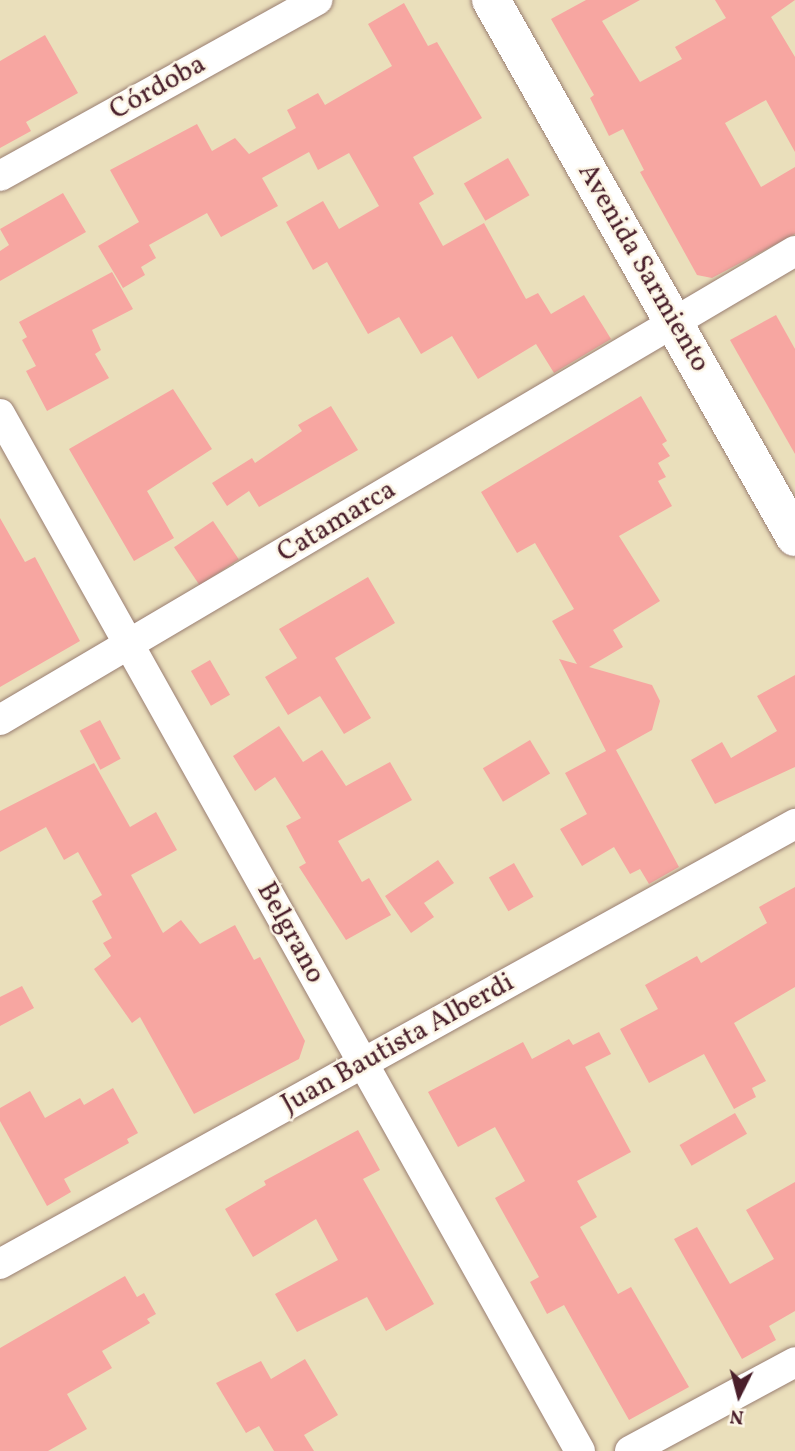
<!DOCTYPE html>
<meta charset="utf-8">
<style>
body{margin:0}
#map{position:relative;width:795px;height:1451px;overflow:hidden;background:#eadfbb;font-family:Vollkorn,serif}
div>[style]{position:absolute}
.building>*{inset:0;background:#f7a6a1;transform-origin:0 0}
.roads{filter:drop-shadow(0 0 2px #9a7f73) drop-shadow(0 0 2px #9a7f73)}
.minor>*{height:30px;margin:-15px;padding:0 15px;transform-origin:15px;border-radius:15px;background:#fff}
.major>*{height:38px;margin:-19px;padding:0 19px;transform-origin:19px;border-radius:19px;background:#fff}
span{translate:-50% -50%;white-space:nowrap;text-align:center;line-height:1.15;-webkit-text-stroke:5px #fcf5e5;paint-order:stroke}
.street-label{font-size:28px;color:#4a1f2b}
.north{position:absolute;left:704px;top:1360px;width:70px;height:70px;-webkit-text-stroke:5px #fcf5e5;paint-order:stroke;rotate:186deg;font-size:19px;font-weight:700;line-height:28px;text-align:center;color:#4a1f2b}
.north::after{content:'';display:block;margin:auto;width:24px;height:32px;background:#4a1f2b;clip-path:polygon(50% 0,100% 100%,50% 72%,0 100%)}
</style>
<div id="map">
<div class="building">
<div style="clip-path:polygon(586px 0,640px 0,602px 21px,640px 82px,682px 59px,675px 47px,726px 18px,715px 0,795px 0,771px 17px,795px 57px,795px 152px,766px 100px,725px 123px,761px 187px,795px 167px,795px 234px,712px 278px,697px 275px,640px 172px,644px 170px,623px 129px,609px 136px,590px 98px,594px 95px,551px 19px)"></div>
<div style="clip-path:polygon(404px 3px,428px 46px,437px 42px,482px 118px,413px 157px,434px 194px,419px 203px,443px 246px,484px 223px,526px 299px,538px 293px,551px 314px,584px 295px,611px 339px,554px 373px,536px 344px,478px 379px,452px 336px,421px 354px,399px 317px,368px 334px,327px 262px,313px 270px,286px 222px,323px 201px,339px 229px,379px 206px,349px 153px,318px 170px,309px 152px,262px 178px,278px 206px,221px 237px,207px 213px,149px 245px,156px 258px,141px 267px,145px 275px,123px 288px,98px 246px,139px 222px,110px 170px,197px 124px,212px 151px,235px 138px,249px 154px,296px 128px,287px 110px,318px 93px,325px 105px,392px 66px,368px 24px)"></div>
<div style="clip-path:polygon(45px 35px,78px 93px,26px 122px,31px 131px,0 148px,0 61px)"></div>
<div style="left:508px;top:158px;width:43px;height:51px;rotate:60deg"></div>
<div style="clip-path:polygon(63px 193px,86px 232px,0 281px,0 251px,9px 245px,0 229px)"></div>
<div style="clip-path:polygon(112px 272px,133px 309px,92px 330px,101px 350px,95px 354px,109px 378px,47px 411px,26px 371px,36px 366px,22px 340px,27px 337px,19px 322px)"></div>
<div style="clip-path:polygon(776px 315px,795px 349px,795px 454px,730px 340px)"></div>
<div style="clip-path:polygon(173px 389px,212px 449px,147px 491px,174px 538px,134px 561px,69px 449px)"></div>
<div style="clip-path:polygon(641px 396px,667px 441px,662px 444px,670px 456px,658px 463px,666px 477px,658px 481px,672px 506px,619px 536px,660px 601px,613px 630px,623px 647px,589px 667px,652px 685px,660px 701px,652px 730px,616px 750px,679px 867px,649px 884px,640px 869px,630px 874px,614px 847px,582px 866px,560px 829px,587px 814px,565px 773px,606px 751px,559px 659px,577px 664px,552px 621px,574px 609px,535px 543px,517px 553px,481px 492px)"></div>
<div style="clip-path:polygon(331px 406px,358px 450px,259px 507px,249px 491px,227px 506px,212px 483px,252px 458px,255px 463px,302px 431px,298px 425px)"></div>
<div style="clip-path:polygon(0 518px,25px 562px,35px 557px,80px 641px,0 687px)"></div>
<div style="left:213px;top:521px;width:46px;height:47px;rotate:56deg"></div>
<div style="clip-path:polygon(368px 577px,395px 623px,335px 658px,371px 718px,344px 734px,320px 696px,288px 715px,265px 677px,297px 658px,279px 629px)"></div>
<div style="left:210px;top:660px;width:40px;height:22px;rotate:60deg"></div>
<div style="clip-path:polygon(795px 675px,795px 767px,715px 804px,691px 760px,722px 742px,731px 758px,777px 731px,757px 696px)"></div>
<div style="left:100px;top:720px;width:44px;height:23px;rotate:62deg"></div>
<div style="clip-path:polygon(279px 726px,303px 762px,322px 750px,346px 786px,390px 762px,412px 800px,338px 841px,362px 882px,369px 878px,391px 915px,346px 940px,299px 867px,306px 863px,286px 826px,301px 818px,275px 777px,255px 791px,233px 756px)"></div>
<div style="left:530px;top:740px;width:39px;height:55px;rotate:59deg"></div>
<div style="clip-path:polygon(94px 763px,130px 827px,156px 812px,177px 850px,131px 875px,163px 933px,181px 920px,200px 944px,235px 925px,254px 960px,260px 957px,305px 1041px,299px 1059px,194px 1114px,140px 1017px,132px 1023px,94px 969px,111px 956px,103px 943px,112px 938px,92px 901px,102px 895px,78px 852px,64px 860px,46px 827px,0 852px,0 811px)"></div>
<div style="clip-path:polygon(438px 860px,454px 883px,424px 903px,434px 917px,411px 933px,385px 896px)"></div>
<div style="left:514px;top:863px;width:39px;height:29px;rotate:60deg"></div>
<div style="clip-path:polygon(795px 887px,795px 987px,734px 1023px,766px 1081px,752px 1088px,756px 1097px,734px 1109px,704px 1054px,649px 1083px,620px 1029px,658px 1009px,645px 985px,697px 956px,701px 963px,767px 923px,759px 907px)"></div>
<div style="clip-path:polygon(22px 986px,34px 1008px,0 1026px,0 997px)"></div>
<div style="clip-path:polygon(599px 1032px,611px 1054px,585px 1067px,631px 1152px,577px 1181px,597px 1217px,580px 1227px,618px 1294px,631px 1287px,689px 1387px,629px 1420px,564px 1305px,547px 1314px,530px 1282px,539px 1277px,495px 1198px,525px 1181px,495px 1127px,458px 1147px,428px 1092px,523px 1042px,532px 1059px,569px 1039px,573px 1045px)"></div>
<div style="clip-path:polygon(113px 1088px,138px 1133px,127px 1139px,129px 1143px,64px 1179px,71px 1192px,47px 1206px,0 1121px,0 1108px,30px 1091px,45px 1118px,80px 1098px,84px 1105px)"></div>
<div style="left:735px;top:1113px;width:24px;height:64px;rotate:60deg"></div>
<div style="clip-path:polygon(358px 1130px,380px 1170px,363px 1179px,434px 1304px,386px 1331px,367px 1297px,297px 1332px,275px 1294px,338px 1260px,316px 1219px,253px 1257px,225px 1209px,266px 1185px,264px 1181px)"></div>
<div style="clip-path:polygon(795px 1182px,795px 1311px,769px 1326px,776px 1340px,742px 1359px,674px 1239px,697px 1227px,730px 1284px,774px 1259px,746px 1210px)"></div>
<div style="clip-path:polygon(125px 1276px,137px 1297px,144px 1293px,156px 1314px,147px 1319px,150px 1323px,102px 1351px,112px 1368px,67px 1394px,87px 1429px,48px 1451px,0 1451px,0 1348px)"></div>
<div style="clip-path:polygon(305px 1359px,338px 1415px,304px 1435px,314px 1451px,274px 1451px,259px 1426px,246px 1433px,216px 1383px,261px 1361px,271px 1379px)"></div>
</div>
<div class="roads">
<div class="minor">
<div style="left:0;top:176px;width:363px;rotate:-29deg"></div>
<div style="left:0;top:414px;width:1188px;rotate:60.78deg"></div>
<div style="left:0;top:720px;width:923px;rotate:-30.54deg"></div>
<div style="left:0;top:1264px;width:909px;rotate:-28.96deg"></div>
<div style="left:630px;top:1451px;width:187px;rotate:-28.3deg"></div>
</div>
<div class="major">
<div style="left:491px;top:0;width:617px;rotate:60.49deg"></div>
</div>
</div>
<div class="street-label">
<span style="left:158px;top:88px;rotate:-29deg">Córdoba</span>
<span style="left:643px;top:268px;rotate:60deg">Avenida Sarmiento</span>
<span style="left:337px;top:522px;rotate:-31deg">Catamarca</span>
<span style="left:290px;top:933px;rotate:61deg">Belgrano</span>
<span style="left:398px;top:1044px;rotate:-29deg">Juan Bautista Alberdi</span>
</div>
<div class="north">N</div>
</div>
